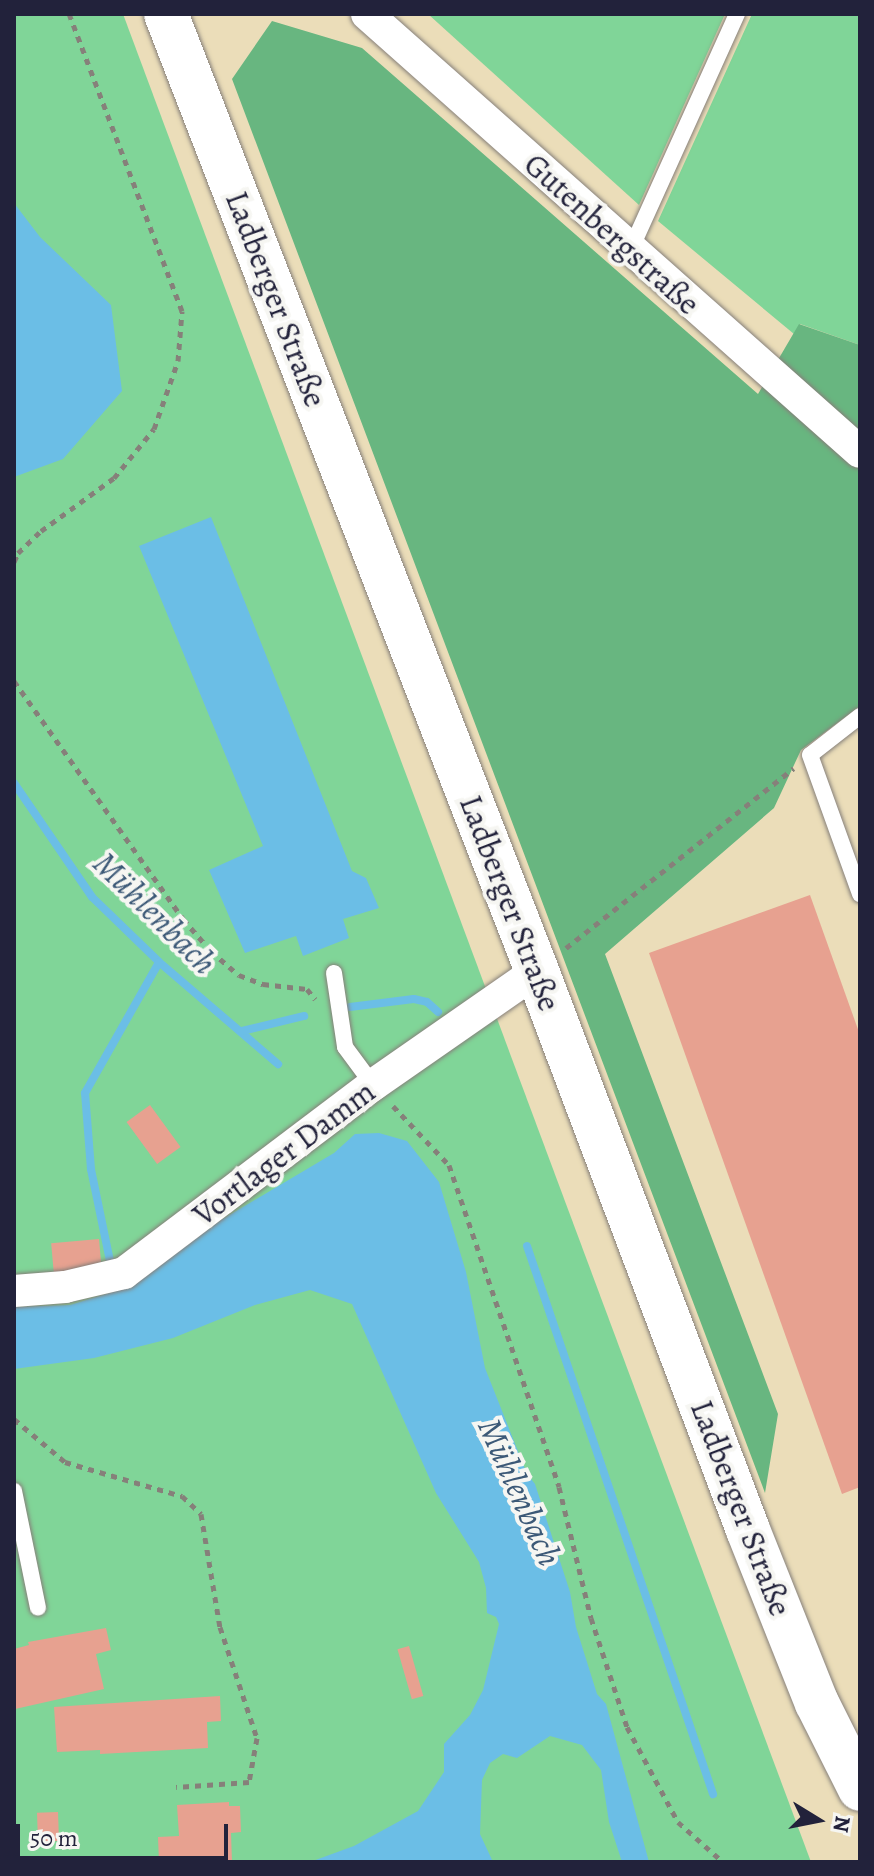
<!DOCTYPE html>
<meta charset="utf-8">
<style>
body{margin:0}
#map{position:relative;width:874px;height:1876px;overflow:hidden;background:#ebddb9;font-family:Alegreya,serif}
div>[style]{position:absolute}
.green>*{inset:0;background:#80d598}
.forest>*{inset:0;background:#68b680}
.water>*{inset:0;background:#6bbee6}
.stream>*{height:8px;margin:-4px;padding:0 4px;transform-origin:4px;border-radius:4px;background:#6bbee6}
.building>*{inset:0;background:#e7a190;transform-origin:0 0}
.path>*{height:5px;margin-top:-2.5px;transform-origin:0;background:repeating-linear-gradient(90deg,#86807a 0 6px,transparent 0 12px)}
.roads{filter:drop-shadow(0 0 2px #86807a) drop-shadow(0 0 2px #86807a)}
.lane>*{height:16px;margin:-8px;padding:0 8px;transform-origin:8px;border-radius:8px;background:#fff}
.street>*{height:32px;margin:-16px;padding:0 16px;transform-origin:16px;border-radius:16px;background:#fff}
.secondary>*{height:44px;margin:-22px;padding:0 22px;transform-origin:22px;border-radius:22px;background:#fff}
span{translate:-50% -50%;white-space:nowrap;text-align:center;line-height:1.15;-webkit-text-stroke:8px #f6f6f2;paint-order:stroke}
.street-label{font-size:32px;color:#22223b}
.water-label{font-size:34px;color:#3c5977;font-style:italic}
.frame{position:absolute;inset:0;border:16px solid #22223b;pointer-events:none}
.north{position:absolute;left:778px;top:1780px;width:80px;height:80px;-webkit-text-stroke:6px #f6f6f2;paint-order:stroke;rotate:100deg;font-size:22px;font-weight:700;line-height:32px;text-align:center;color:#22223b}
.north::after{content:'';display:block;margin:auto;width:28px;height:36px;background:#22223b;clip-path:polygon(50% 0,100% 100%,50% 72%,0 100%)}
.scale{position:absolute;left:16px;top:1824px;width:212px;height:36px;box-sizing:border-box;border:4px solid #22223b;border-top:0;padding-left:10px;font-size:24px;line-height:28px;white-space:nowrap;color:#22223b;-webkit-text-stroke:6px #f6f6f2;paint-order:stroke}
</style>
<div id="map">
<div class="green">
<div style="clip-path:polygon(14px 14px,123px 14px,811px 1862px,14px 1862px)"></div>
<div style="clip-path:polygon(428px 14px,725px 14px,639px 205px)"></div>
<div style="clip-path:polygon(752px 14px,860px 14px,860px 345px,800px 324px,794px 334px,658px 221px)"></div>
</div>
<div class="forest">
<div style="clip-path:polygon(272px 21px,362px 48px,758px 394px,799px 324px,860px 345px,860px 706px,801px 750px,774px 808px,605px 954px,778px 1414px,765px 1493px,232px 79px)"></div>
</div>
<div class="water">
<div style="clip-path:polygon(14px 203px,40px 237px,111px 305px,122px 391px,63px 459px,14px 477px)"></div>
<div style="clip-path:polygon(211px 517px,352px 871px,366px 878px,379px 908px,343px 919px,349px 938px,303px 956px,296px 936px,245px 953px,209px 870px,263px 846px,139px 546px)"></div>
<div style="clip-path:polygon(379px 1133px,407px 1141px,439px 1182px,466px 1272px,485px 1368px,527px 1474px,535px 1484px,570px 1592px,576px 1627px,597px 1694px,606px 1704px,649px 1862px,622px 1862px,609px 1822px,601px 1770px,582px 1745px,550px 1736px,517px 1758px,503px 1754px,490px 1763px,482px 1780px,480px 1834px,493px 1862px,310px 1862px,354px 1846px,418px 1811px,444px 1772px,444px 1744px,470px 1715px,483px 1690px,499px 1624px,496px 1617px,487px 1613px,486px 1588px,479px 1562px,436px 1493px,352px 1304px,310px 1290px,255px 1305px,173px 1338px,94px 1358px,14px 1369px,14px 1307px,70px 1305px,129px 1287px,221px 1220px,334px 1153px,355px 1134px)"></div>
</div>
<div class="stream">
<div style="left:14px;top:783px;width:138px;rotate:55.6deg"></div>
<div style="left:92px;top:897px;width:93px;rotate:44.1deg"></div>
<div style="left:159px;top:962px;width:157px;rotate:40.6deg"></div>
<div style="left:350px;top:1007px;width:64px;rotate:-7.1deg"></div>
<div style="left:414px;top:999px;width:13px;rotate:13deg"></div>
<div style="left:427px;top:1002px;width:15px;rotate:42deg"></div>
<div style="left:242px;top:1031px;width:64px;rotate:-13.6deg"></div>
<div style="left:527px;top:1246px;width:579px;rotate:71.25deg"></div>
<div style="left:110px;top:1261px;width:94px;rotate:-101.7deg"></div>
<div style="left:91px;top:1169px;width:76px;rotate:-94.5deg"></div>
<div style="left:85px;top:1093px;width:150px;rotate:-60.5deg"></div>
</div>
<div class="building">
<div style="clip-path:polygon(810px 895px,860px 1035px,860px 1487px,842px 1494px,649px 953px)"></div>
<div style="left:150px;top:1105px;width:52px;height:29px;rotate:54deg"></div>
<div style="left:99px;top:1239px;width:33px;height:48px;rotate:85deg"></div>
<div style="clip-path:polygon(106px 1628px,111px 1650px,96px 1654px,104px 1689px,15px 1709px,14px 1649px,29px 1645px,28px 1642px)"></div>
<div style="left:409px;top:1646px;width:52px;height:12px;rotate:74deg"></div>
<div style="clip-path:polygon(220px 1696px,221px 1721px,207px 1722px,208px 1748px,100px 1754px,100px 1750px,57px 1752px,54px 1707px)"></div>
<div style="clip-path:polygon(229px 1802px,229px 1806px,240px 1806px,241px 1832px,231px 1833px,232px 1862px,159px 1862px,158px 1837px,179px 1836px,177px 1805px)"></div>
<div style="left:58px;top:1812px;width:29px;height:21px;rotate:88deg"></div>
</div>
<div class="path">
<div style="left:14px;top:562px;width:10px;rotate:-66deg"></div>
<div style="left:18px;top:553px;width:32px;rotate:-44deg"></div>
<div style="left:41px;top:531px;width:90px;rotate:-36deg"></div>
<div style="left:114px;top:478px;width:63px;rotate:-50.8deg"></div>
<div style="left:154px;top:429px;width:72px;rotate:-70.6deg"></div>
<div style="left:178px;top:361px;width:50px;rotate:-85.4deg"></div>
<div style="left:182px;top:311px;width:318px;rotate:-110.8deg"></div>
<div style="left:14px;top:681px;width:292px;rotate:54.6deg"></div>
<div style="left:183px;top:919px;width:43px;rotate:48.8deg"></div>
<div style="left:211px;top:951px;width:37px;rotate:41deg"></div>
<div style="left:239px;top:975px;width:26px;rotate:21deg"></div>
<div style="left:263px;top:984px;width:44px;rotate:6.5deg"></div>
<div style="left:307px;top:989px;width:13px;rotate:51deg"></div>
<div style="left:566px;top:948px;width:290px;rotate:-38.3deg"></div>
<div style="left:393px;top:1106px;width:81px;rotate:46.5deg"></div>
<div style="left:449px;top:1165px;width:340px;rotate:71.1deg"></div>
<div style="left:559px;top:1487px;width:135px;rotate:76.3deg"></div>
<div style="left:591px;top:1618px;width:115px;rotate:71.7deg"></div>
<div style="left:627px;top:1727px;width:108px;rotate:61.8deg"></div>
<div style="left:678px;top:1822px;width:60px;rotate:41.6deg"></div>
<div style="left:14px;top:1419px;width:67px;rotate:40.1deg"></div>
<div style="left:65px;top:1462px;width:122px;rotate:16.2deg"></div>
<div style="left:182px;top:1496px;width:26px;rotate:43deg"></div>
<div style="left:201px;top:1514px;width:115px;rotate:80.5deg"></div>
<div style="left:220px;top:1627px;width:117px;rotate:71.6deg"></div>
<div style="left:257px;top:1738px;width:45px;rotate:100.3deg"></div>
<div style="left:249px;top:1782px;width:73px;rotate:176.1deg"></div>
</div>
<div class="roads">
<div class="lane">
<div style="left:630px;top:251px;width:260px;rotate:-65.7deg"></div>
<div style="left:860px;top:716px;width:63px;rotate:142deg"></div>
<div style="left:810px;top:755px;width:148px;rotate:70.2deg"></div>
<div style="left:334px;top:973px;width:75px;rotate:81.5deg"></div>
<div style="left:345px;top:1047px;width:47px;rotate:53.6deg"></div>
<div style="left:14px;top:1491px;width:119px;rotate:78.4deg"></div>
</div>
<div class="street">
<div style="left:367px;top:14px;width:659px;rotate:41.62deg"></div>
<div style="left:14px;top:1291px;width:51px;rotate:-4.5deg"></div>
<div style="left:65px;top:1287px;width:61px;rotate:-13.3deg"></div>
<div style="left:124px;top:1273px;width:312px;rotate:-37.1deg"></div>
<div style="left:373px;top:1085px;width:200px;rotate:-34.8deg"></div>
</div>
<div class="secondary">
<div style="left:166px;top:14px;width:1026px;rotate:68.81deg"></div>
<div style="left:537px;top:971px;width:597px;rotate:69.32deg"></div>
<div style="left:748px;top:1530px;width:186px;rotate:68.3deg"></div>
<div style="left:817px;top:1703px;width:96px;rotate:63.4deg"></div>
</div>
</div>
<div class="street-label">
<span style="left:612px;top:234px;rotate:42deg">Gutenbergstraße</span>
<span style="left:276px;top:299px;rotate:69deg">Ladberger Straße</span>
<span style="left:510px;top:903px;rotate:69deg">Ladberger Straße</span>
<span style="left:284px;top:1153px;rotate:-37deg">Vortlager Damm</span>
<span style="left:741px;top:1508px;rotate:69deg">Ladberger Straße</span>
</div>
<div class="water-label">
<span style="left:155px;top:913px;rotate:45deg">Mühlenbach</span>
<span style="left:520px;top:1492px;rotate:66deg">Mühlenbach</span>
</div>
<div class="frame"></div>
<div class="north">N</div>
<div class="scale">50 m</div>
</div>
